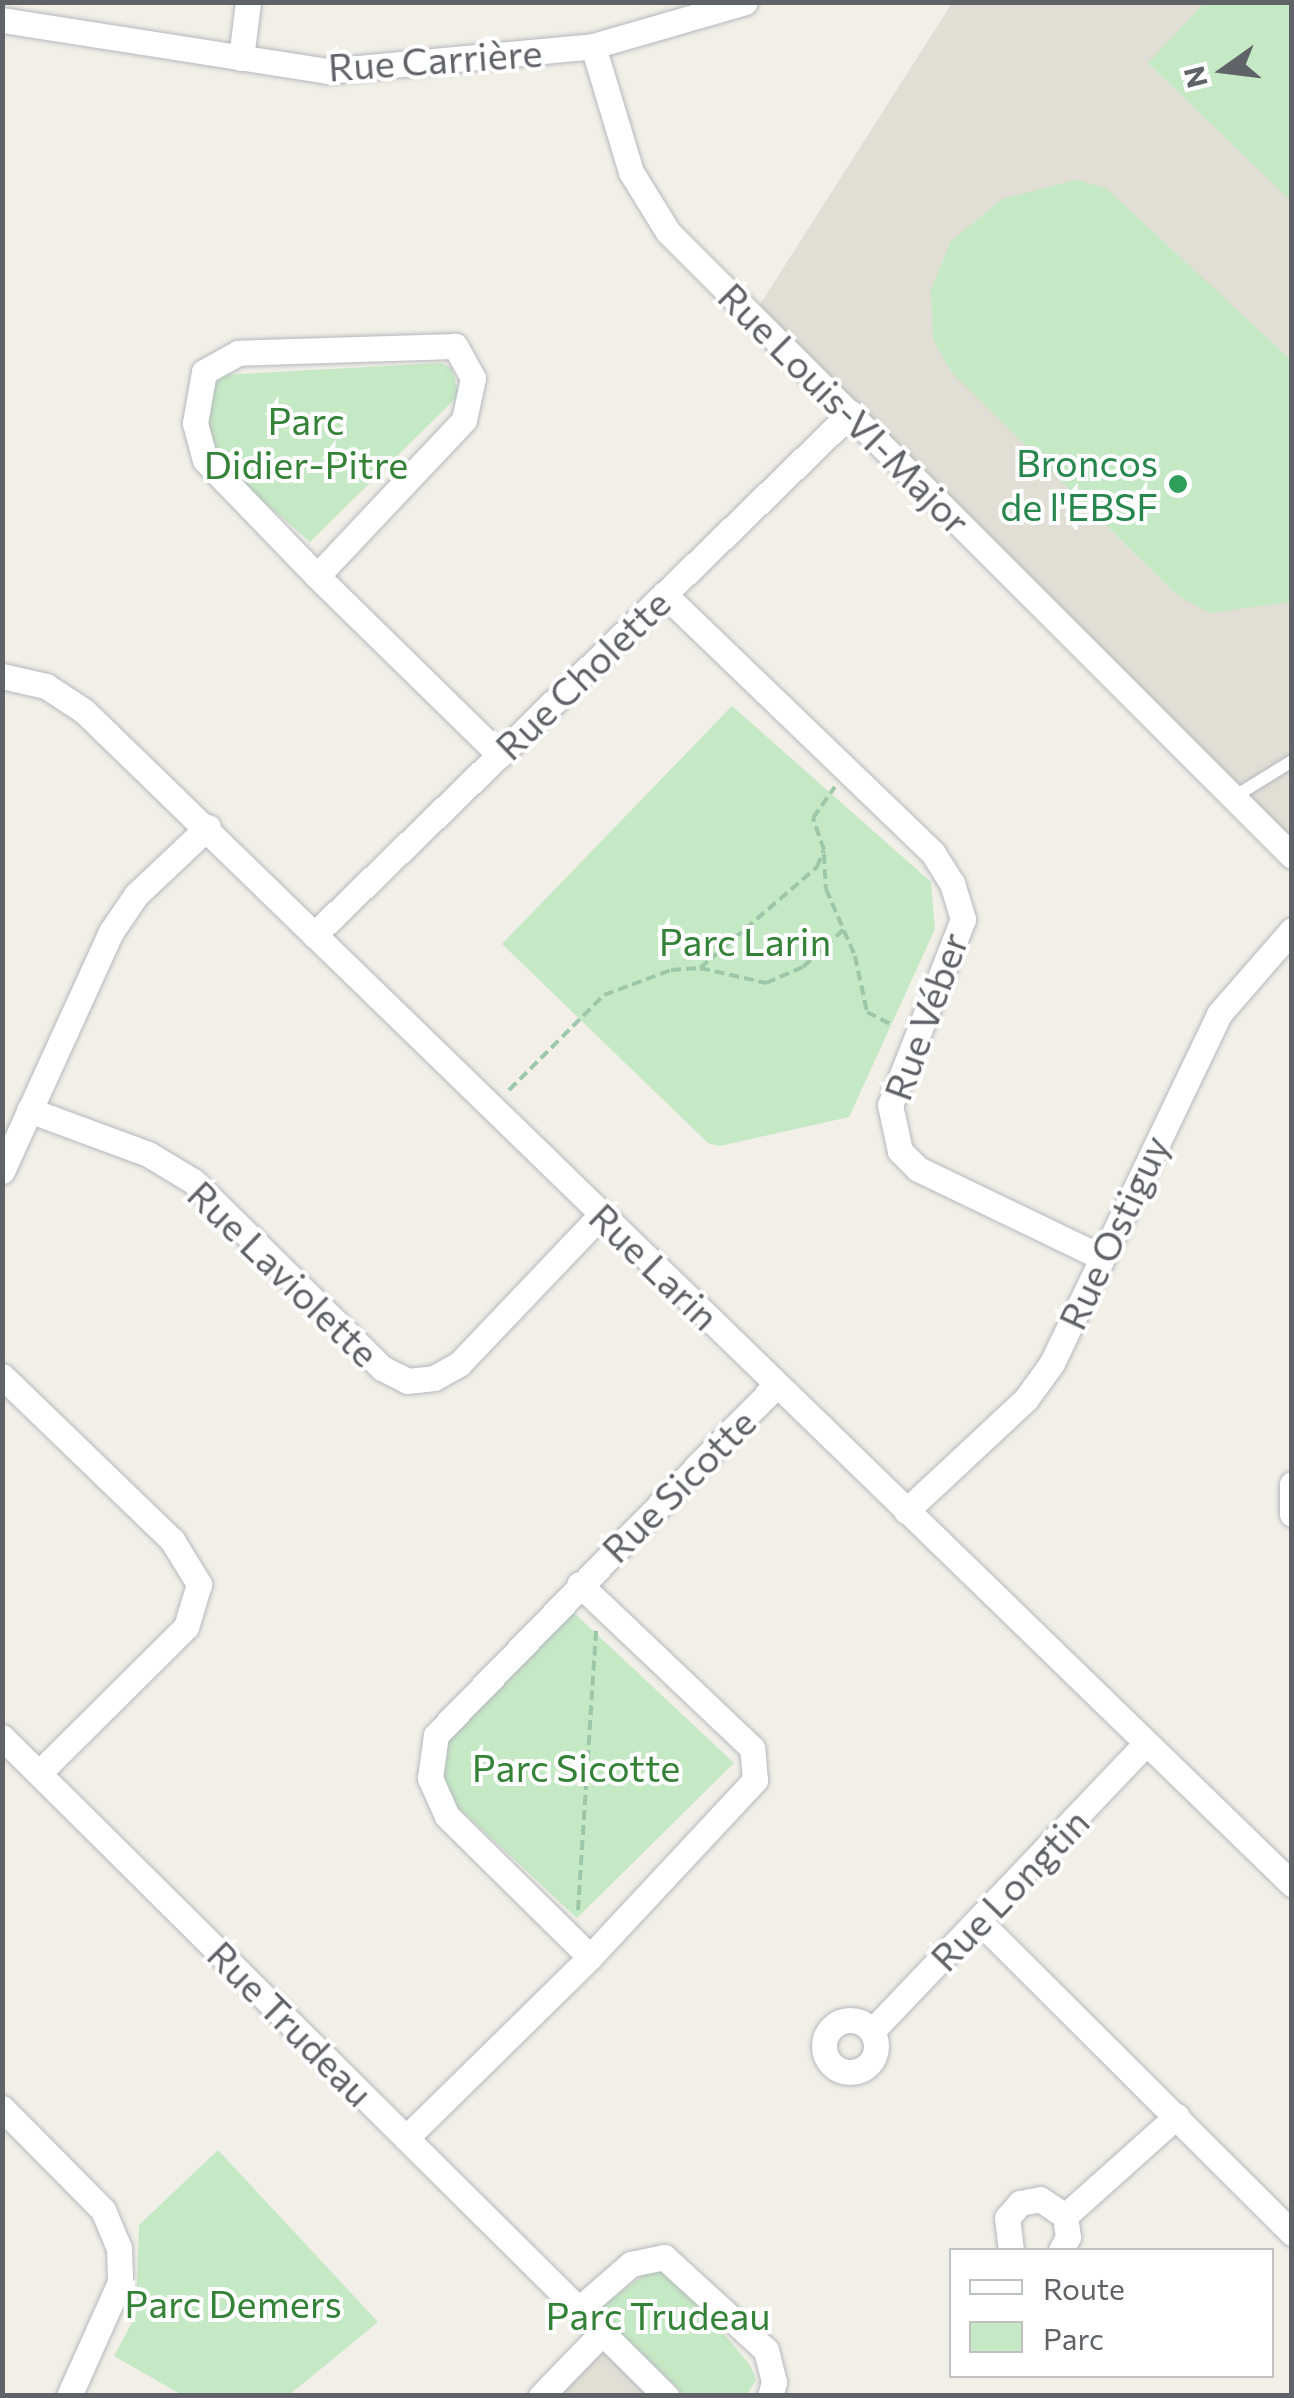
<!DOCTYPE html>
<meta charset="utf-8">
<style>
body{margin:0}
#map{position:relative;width:1294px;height:2398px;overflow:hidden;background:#f1efe8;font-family:Commissioner,sans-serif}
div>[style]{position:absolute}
.education>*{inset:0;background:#e1ded6}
.green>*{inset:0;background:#c5e8c5}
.path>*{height:4px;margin-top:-2px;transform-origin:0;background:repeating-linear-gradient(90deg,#9cc7a9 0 10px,transparent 0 15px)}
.roads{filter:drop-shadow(0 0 2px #b5b8bc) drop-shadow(0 0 2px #b5b8bc)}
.service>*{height:12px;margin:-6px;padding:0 6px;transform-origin:6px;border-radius:6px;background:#fff}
.minor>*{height:25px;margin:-12.5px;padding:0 12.5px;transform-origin:12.5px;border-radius:12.5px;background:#fff}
.minor>.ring{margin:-12.5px;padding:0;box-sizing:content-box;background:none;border:25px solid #fff;border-radius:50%}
.dots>*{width:28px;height:28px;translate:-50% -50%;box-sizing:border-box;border:5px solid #fff;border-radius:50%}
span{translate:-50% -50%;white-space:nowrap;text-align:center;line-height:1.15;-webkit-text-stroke:8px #fff;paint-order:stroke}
.street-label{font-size:38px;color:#5f6368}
.park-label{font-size:38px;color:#348238}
.leisure-label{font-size:38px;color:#27864d}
.right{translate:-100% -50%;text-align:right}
.frame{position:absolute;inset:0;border:5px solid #5f6368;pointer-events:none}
.legend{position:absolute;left:949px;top:2248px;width:325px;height:130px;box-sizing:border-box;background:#fff;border:2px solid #bfc1c3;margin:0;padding:12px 18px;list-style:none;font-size:30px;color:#5f6368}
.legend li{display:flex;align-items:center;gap:20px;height:50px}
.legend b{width:50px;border:2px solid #bfc1c3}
.north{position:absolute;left:1174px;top:20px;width:100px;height:100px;-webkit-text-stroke:8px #fff;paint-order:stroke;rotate:256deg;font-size:28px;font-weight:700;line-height:40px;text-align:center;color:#5f6368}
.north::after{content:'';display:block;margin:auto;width:35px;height:45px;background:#5f6368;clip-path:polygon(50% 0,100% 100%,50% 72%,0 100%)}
</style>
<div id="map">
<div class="education">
<div style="clip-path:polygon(952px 3px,1291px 3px,1291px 840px,759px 306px)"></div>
<div style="clip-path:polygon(604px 2349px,652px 2396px,558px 2396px)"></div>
</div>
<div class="green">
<div style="clip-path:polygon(1205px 2px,1291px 3px,1291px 201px,1148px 63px)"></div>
<div style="clip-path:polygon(1076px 180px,1106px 188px,1291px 360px,1291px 602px,1210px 613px,1177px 595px,952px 373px,933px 339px,931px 289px,951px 241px,1002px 199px)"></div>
<div style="clip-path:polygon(441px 363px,452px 368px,459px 395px,310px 542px,216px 460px,207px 430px,208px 394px,223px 375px)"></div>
<div style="clip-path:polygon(732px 706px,931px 882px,935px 929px,849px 1117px,720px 1146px,708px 1143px,502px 944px)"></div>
<div style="clip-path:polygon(573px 1612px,734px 1763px,577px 1918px,449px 1799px,443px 1771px,447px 1742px)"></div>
<div style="clip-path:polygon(218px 2150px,378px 2322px,289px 2395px,182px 2395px,114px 2356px,136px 2315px,139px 2225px)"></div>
<div style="clip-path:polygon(654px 2267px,669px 2269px,750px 2365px,756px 2380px,747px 2395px,684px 2395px,597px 2310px)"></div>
</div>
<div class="path">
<div style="left:824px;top:854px;width:35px;rotate:87deg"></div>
<div style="left:826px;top:889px;width:73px;rotate:66.6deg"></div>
<div style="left:855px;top:956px;width:57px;rotate:77.9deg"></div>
<div style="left:867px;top:1012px;width:30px;rotate:27deg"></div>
<div style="left:700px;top:968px;width:68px;rotate:12.8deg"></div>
<div style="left:766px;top:983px;width:40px;rotate:-23.4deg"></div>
<div style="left:803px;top:967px;width:56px;rotate:-42.8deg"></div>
<div style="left:509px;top:1090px;width:134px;rotate:-45deg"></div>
<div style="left:604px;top:995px;width:72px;rotate:-20.5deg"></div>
<div style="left:671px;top:970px;width:29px;rotate:-4deg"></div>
<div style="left:700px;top:968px;width:155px;rotate:-40.8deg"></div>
<div style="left:817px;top:867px;width:18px;rotate:-68deg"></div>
<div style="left:824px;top:850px;width:34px;rotate:-109deg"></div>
<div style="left:813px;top:818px;width:38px;rotate:-55deg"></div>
<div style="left:578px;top:1910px;width:281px;rotate:-86.3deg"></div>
</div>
<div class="roads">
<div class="service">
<div style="left:1234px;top:797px;width:68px;rotate:-31.8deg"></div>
</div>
<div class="minor">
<div style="left:2px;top:20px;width:328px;rotate:8.9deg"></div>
<div style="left:326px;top:71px;width:268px;rotate:-5.3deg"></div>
<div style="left:593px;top:46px;width:158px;rotate:-16.1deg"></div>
<div style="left:593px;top:46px;width:132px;rotate:73.2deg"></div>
<div style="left:631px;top:172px;width:70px;rotate:58.3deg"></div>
<div style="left:668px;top:232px;width:882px;rotate:45deg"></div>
<div style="left:241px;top:58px;width:56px;rotate:-82.9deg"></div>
<div style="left:317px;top:576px;width:214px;rotate:-46.7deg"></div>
<div style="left:464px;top:420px;width:43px;rotate:-77.9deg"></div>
<div style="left:473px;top:378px;width:37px;rotate:-119deg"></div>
<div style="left:455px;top:346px;width:217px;rotate:178.2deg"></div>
<div style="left:238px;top:353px;width:39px;rotate:151deg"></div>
<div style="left:204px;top:372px;width:52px;rotate:100deg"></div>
<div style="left:195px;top:423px;width:38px;rotate:75deg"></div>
<div style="left:205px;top:460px;width:161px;rotate:46deg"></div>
<div style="left:317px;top:576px;width:256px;rotate:44.4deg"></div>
<div style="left:664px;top:594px;width:373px;rotate:43.9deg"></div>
<div style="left:933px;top:853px;width:36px;rotate:58deg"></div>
<div style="left:952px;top:883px;width:38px;rotate:73deg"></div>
<div style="left:963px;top:919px;width:200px;rotate:111.4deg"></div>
<div style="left:890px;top:1105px;width:47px;rotate:77.7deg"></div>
<div style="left:900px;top:1151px;width:25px;rotate:45deg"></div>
<div style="left:918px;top:1169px;width:201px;rotate:25.7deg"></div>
<div style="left:2px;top:676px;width:45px;rotate:12.8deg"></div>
<div style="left:46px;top:686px;width:45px;rotate:33.3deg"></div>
<div style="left:84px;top:711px;width:1684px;rotate:44.16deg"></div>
<div style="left:314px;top:935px;width:749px;rotate:-44.19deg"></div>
<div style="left:29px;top:1110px;width:127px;rotate:20.3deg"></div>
<div style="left:148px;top:1154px;width:52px;rotate:31deg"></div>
<div style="left:193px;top:1181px;width:266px;rotate:44.7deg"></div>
<div style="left:382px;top:1368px;width:28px;rotate:27deg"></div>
<div style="left:407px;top:1381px;width:27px;rotate:-6deg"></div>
<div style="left:434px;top:1378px;width:29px;rotate:-29deg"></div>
<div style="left:459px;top:1364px;width:207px;rotate:-46.4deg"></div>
<div style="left:2px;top:1171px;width:263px;rotate:-65.5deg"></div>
<div style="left:111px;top:932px;width:45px;rotate:-56deg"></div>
<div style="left:136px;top:895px;width:99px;rotate:-43.4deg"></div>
<div style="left:2px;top:1376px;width:236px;rotate:44deg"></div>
<div style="left:172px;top:1540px;width:52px;rotate:58.5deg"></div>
<div style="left:199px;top:1584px;width:45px;rotate:106.8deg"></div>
<div style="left:186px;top:1627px;width:206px;rotate:135.2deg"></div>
<div style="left:1292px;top:1484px;width:30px;rotate:90deg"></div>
<div style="left:906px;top:1511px;width:164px;rotate:-43deg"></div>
<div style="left:1026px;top:1399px;width:44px;rotate:-54.2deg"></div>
<div style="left:1052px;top:1363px;width:387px;rotate:-64.4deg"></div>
<div style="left:1219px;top:1014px;width:111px;rotate:-49deg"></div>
<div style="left:2px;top:1737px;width:936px;rotate:44.78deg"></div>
<div style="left:980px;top:1922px;width:441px;rotate:44.9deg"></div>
<div style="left:590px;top:1957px;width:201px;rotate:-135.4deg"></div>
<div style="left:447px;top:1816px;width:42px;rotate:-114.1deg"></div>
<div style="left:430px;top:1778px;width:43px;rotate:-82.1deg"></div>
<div style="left:436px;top:1735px;width:488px;rotate:-45.8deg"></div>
<div class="ring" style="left:824px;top:2020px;width:27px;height:27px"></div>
<div style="left:872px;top:2031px;width:395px;rotate:-46.4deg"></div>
<div style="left:2px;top:2108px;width:144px;rotate:45.3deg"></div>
<div style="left:103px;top:2210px;width:41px;rotate:67.2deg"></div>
<div style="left:119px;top:2248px;width:34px;rotate:88deg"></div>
<div style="left:120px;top:2282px;width:125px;rotate:114.1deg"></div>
<div style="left:406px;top:2138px;width:258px;rotate:-44.5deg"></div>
<div style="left:590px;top:1957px;width:242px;rotate:-47deg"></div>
<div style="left:755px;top:1780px;width:32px;rotate:-95deg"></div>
<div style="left:752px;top:1748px;width:238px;rotate:-136.5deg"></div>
<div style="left:1065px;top:2216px;width:150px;rotate:-41.8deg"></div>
<div style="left:1011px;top:2250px;width:32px;rotate:-97deg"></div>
<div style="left:1007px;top:2218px;width:20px;rotate:-49deg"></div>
<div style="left:1020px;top:2203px;width:20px;rotate:-11deg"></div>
<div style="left:1040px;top:2199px;width:30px;rotate:34deg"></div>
<div style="left:1065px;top:2216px;width:21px;rotate:82deg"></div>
<div style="left:1068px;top:2237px;width:15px;rotate:118deg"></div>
<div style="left:579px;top:2309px;width:69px;rotate:-40.9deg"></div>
<div style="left:631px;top:2264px;width:34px;rotate:-12deg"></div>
<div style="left:664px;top:2257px;width:138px;rotate:42.4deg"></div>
<div style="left:766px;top:2350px;width:33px;rotate:76deg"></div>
<div style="left:774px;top:2382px;width:15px;rotate:106deg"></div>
<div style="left:541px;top:2396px;width:88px;rotate:-45.9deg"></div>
</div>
</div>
<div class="dots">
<div style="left:1178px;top:484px;background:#2e9e5b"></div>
</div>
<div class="street-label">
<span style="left:435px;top:59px;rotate:-4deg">Rue Carrière</span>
<span style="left:845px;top:408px;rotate:45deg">Rue Louis-VI-Major</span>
<span style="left:582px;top:674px;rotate:-44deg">Rue Cholette</span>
<span style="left:925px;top:1016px;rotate:-70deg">Rue Véber</span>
<span style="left:1113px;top:1232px;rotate:-65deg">Rue Ostiguy</span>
<span style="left:655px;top:1266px;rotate:44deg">Rue Larin</span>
<span style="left:284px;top:1273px;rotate:44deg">Rue Laviolette</span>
<span style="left:678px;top:1485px;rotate:-45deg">Rue Sicotte</span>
<span style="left:1009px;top:1889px;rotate:-46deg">Rue Longtin</span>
<span style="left:291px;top:2023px;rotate:45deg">Rue Trudeau</span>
</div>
<div class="park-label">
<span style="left:306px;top:442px">Parc<br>Didier-Pitre</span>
<span style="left:745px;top:941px">Parc Larin</span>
<span style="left:576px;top:1767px">Parc Sicotte</span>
<span style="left:233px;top:2303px">Parc Demers</span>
<span style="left:658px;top:2315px">Parc Trudeau</span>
</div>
<div class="leisure-label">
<span class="right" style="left:1158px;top:484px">Broncos<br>de l'EBSF</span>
</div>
<div class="frame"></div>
<ul class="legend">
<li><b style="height:12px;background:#fff"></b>Route</li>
<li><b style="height:28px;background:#c5e8c5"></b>Parc</li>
</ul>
<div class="north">N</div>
</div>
